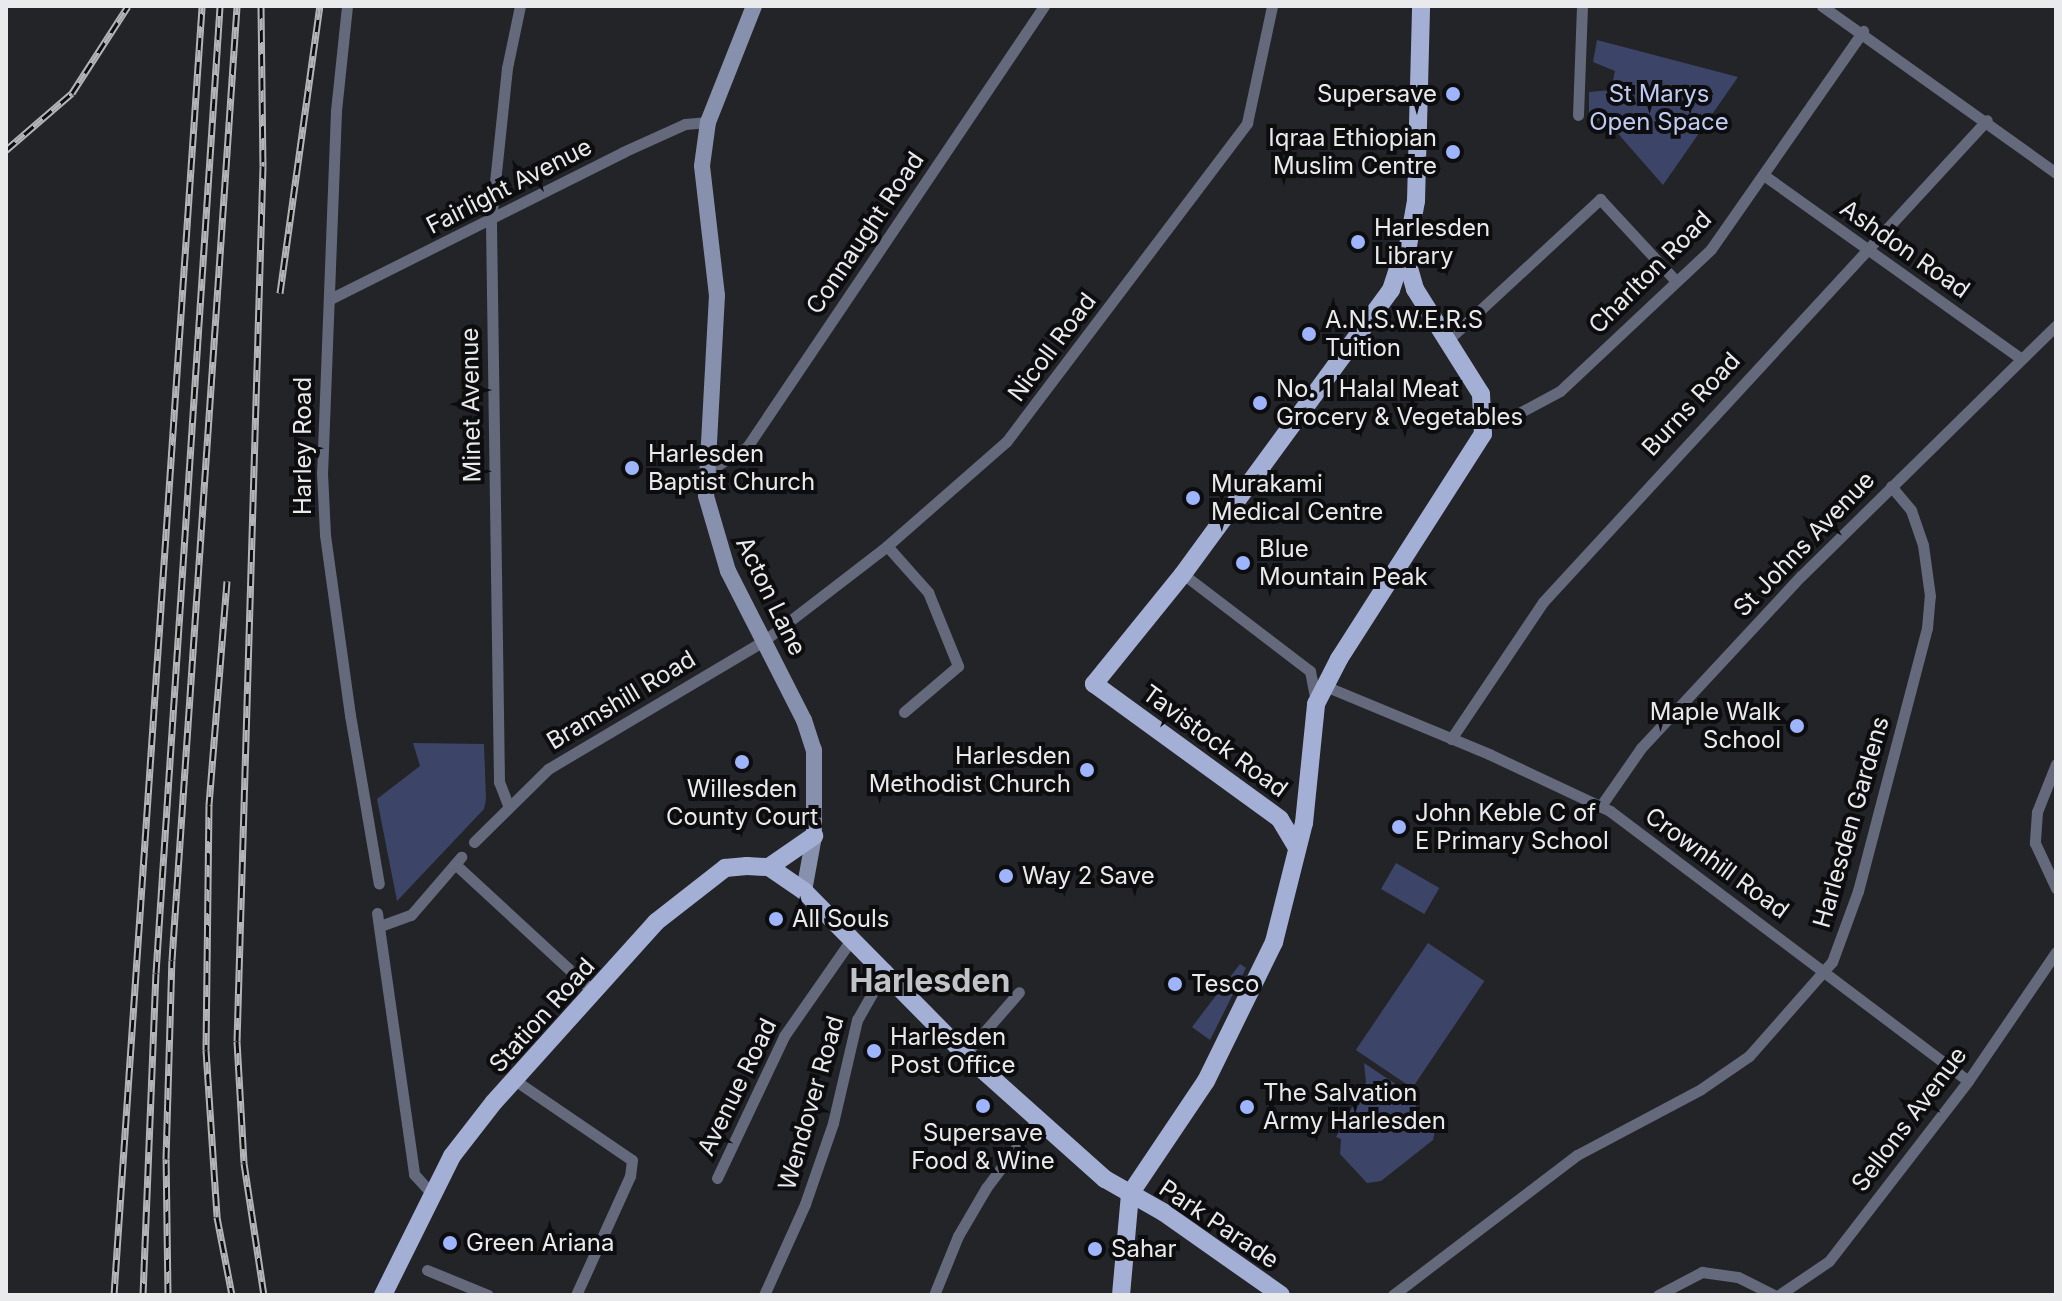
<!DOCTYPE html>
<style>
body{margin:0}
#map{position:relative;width:2062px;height:1301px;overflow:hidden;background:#232428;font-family:Inter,sans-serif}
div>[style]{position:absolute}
.green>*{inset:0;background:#3c4567;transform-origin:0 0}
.street>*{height:11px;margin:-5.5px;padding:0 5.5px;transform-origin:5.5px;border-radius:5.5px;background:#64697b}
.secondary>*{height:16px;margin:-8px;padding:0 8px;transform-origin:8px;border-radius:8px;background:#8791ad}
.primary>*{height:18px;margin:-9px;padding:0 9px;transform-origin:9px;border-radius:9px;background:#a3afd4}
.rail>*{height:7px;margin-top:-3.5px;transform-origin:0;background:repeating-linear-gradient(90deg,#0d0d0f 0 12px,#b3b4b7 0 24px);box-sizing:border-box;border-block:2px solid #b3b4b7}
.dots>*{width:22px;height:22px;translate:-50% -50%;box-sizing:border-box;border:4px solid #0d0d0f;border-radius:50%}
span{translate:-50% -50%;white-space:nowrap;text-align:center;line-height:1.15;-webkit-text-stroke:8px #0d0d0f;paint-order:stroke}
.poi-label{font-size:24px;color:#e9eaec}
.right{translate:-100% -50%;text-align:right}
.left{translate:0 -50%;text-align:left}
.park-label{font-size:24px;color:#bfcbf3}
.street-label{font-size:24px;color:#e9eaec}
.district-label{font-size:32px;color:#c1c3c7;font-weight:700}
.frame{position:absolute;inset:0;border:8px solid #e9eaec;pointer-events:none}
</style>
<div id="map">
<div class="green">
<div style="clip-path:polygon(1597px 40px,1738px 77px,1663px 185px,1606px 120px,1589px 121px,1589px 92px,1611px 90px,1615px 71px,1593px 62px)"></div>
<div style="clip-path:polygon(413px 743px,484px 744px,486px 799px,484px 809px,397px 901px,377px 799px,420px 766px)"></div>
<div style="left:1396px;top:863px;width:50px;height:30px;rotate:30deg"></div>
<div style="left:1428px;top:943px;width:68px;height:129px;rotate:34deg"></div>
<div style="clip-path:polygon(1240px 964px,1246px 968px,1210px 1040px,1192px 1027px)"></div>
<div style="clip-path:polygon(1364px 1063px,1403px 1089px,1435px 1131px,1433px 1140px,1381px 1181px,1367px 1183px,1340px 1154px,1341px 1139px,1336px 1137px,1366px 1082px)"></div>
</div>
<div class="street">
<div style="left:347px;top:6px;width:106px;rotate:96deg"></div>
<div style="left:336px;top:111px;width:362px;rotate:92.2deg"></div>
<div style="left:322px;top:473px;width:62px;rotate:87.2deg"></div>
<div style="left:325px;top:535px;width:182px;rotate:82.1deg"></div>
<div style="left:350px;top:715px;width:171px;rotate:80.3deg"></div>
<div style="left:1822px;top:6px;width:287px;rotate:35.5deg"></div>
<div style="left:1578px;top:115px;width:109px;rotate:-87.9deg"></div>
<div style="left:1765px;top:176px;width:313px;rotate:35.5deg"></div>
<div style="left:332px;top:298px;width:326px;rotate:-26.6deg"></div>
<div style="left:623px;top:152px;width:68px;rotate:-24.3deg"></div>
<div style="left:685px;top:124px;width:23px;rotate:-5deg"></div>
<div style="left:1450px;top:338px;width:205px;rotate:-42.8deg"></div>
<div style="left:1600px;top:199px;width:110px;rotate:47.2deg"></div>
<div style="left:1486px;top:420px;width:20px"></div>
<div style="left:1506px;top:420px;width:61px;rotate:-28.2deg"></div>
<div style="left:1560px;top:391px;width:207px;rotate:-43.2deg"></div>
<div style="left:1711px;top:249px;width:266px;rotate:-55.1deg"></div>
<div style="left:708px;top:471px;width:46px;rotate:-31.6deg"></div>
<div style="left:747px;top:447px;width:532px;rotate:-56.04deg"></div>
<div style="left:887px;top:546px;width:62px;rotate:48.3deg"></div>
<div style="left:928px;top:592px;width:80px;rotate:67.9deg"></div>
<div style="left:958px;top:666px;width:71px;rotate:139.6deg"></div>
<div style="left:1183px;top:574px;width:160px;rotate:37.4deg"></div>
<div style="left:1310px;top:671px;width:32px;rotate:79deg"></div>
<div style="left:1325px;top:686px;width:178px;rotate:22.5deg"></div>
<div style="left:1489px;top:754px;width:134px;rotate:25.2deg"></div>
<div style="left:1610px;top:811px;width:448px;rotate:37deg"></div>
<div style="left:1451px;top:739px;width:165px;rotate:-56.1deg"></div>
<div style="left:1543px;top:602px;width:655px;rotate:-47.35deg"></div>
<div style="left:2056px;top:764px;width:52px;rotate:111.6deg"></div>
<div style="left:2037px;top:812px;width:31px;rotate:94deg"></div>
<div style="left:2035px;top:843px;width:50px;rotate:65deg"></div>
<div style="left:508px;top:805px;width:25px;rotate:-111deg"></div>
<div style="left:499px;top:782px;width:562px;rotate:-90.82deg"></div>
<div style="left:491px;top:220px;width:153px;rotate:-84deg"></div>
<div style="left:507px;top:68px;width:63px;rotate:-78.2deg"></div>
<div style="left:1600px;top:807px;width:72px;rotate:-55.2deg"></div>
<div style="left:1641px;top:748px;width:235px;rotate:-47.1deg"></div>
<div style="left:1801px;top:576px;width:358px;rotate:-44.5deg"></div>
<div style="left:474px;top:842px;width:104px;rotate:-44.6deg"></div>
<div style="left:548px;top:769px;width:252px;rotate:-30.7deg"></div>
<div style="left:765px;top:640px;width:154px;rotate:-37.6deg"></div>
<div style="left:887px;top:546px;width:158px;rotate:-41.2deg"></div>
<div style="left:1006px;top:442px;width:400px;rotate:-52.9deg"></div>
<div style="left:1247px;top:123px;width:120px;rotate:-77.9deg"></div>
<div style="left:455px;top:864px;width:190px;rotate:42.7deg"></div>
<div style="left:377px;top:913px;width:264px;rotate:81.9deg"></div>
<div style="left:414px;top:1174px;width:27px;rotate:48deg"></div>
<div style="left:380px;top:926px;width:33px;rotate:-20deg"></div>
<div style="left:411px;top:915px;width:77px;rotate:-49.2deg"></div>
<div style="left:965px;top:1054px;width:82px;rotate:-48.9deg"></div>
<div style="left:516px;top:1081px;width:140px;rotate:34.3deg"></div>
<div style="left:632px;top:1160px;width:16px;rotate:97deg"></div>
<div style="left:630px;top:1176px;width:131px;rotate:114.4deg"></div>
<div style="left:717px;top:1178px;width:157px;rotate:-64.7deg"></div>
<div style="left:784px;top:1036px;width:121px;rotate:-55.1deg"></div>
<div style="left:427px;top:1270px;width:66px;rotate:22.3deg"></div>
<div style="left:764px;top:1295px;width:100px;rotate:-65.7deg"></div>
<div style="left:805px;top:1204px;width:86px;rotate:-70.9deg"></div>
<div style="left:833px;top:1123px;width:106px;rotate:-76.9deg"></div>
<div style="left:857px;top:1020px;width:59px;rotate:-60.4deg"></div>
<div style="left:934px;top:1295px;width:64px;rotate:-67.9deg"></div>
<div style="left:958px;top:1236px;width:56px;rotate:-59.7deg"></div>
<div style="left:986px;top:1188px;width:85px;rotate:-53.1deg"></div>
<div style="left:1393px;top:1295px;width:231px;rotate:-37.3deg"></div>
<div style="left:1577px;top:1155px;width:140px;rotate:-28deg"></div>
<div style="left:1701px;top:1089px;width:58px;rotate:-34.5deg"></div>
<div style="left:1749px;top:1056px;width:125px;rotate:-48.6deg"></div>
<div style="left:1832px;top:962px;width:76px;rotate:-69.9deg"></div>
<div style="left:1858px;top:891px;width:272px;rotate:-75.3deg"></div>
<div style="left:1927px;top:628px;width:32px;rotate:-85deg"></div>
<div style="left:1930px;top:596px;width:51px;rotate:-97.8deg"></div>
<div style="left:1923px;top:545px;width:37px;rotate:-109deg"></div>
<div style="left:1911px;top:510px;width:31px;rotate:-130deg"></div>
<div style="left:1658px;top:1295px;width:50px;rotate:-27.6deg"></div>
<div style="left:1702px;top:1272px;width:36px;rotate:8deg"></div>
<div style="left:1738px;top:1277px;width:40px;rotate:26.6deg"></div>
<div style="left:1779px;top:1295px;width:60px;rotate:-34.2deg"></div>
<div style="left:1829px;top:1261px;width:227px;rotate:-52.3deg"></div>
<div style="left:1968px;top:1081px;width:156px;rotate:-55.7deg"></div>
</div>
<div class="secondary">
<div style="left:754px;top:6px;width:125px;rotate:111.6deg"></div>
<div style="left:708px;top:122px;width:44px;rotate:97.8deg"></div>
<div style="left:702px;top:166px;width:130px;rotate:83.4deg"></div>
<div style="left:717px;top:295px;width:201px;rotate:93.1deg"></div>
<div style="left:706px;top:496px;width:78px;rotate:73.7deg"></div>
<div style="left:728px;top:571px;width:167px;rotate:63deg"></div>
<div style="left:804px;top:720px;width:32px;rotate:72deg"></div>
<div style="left:814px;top:750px;width:86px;rotate:90deg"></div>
<div style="left:814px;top:836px;width:56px;rotate:100.3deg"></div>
</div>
<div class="primary">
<div style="left:1296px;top:846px;width:31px;rotate:-121deg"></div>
<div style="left:1280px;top:819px;width:230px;rotate:-144deg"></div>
<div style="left:1094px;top:684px;width:141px;rotate:-51deg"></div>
<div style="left:1183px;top:574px;width:352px;rotate:-53.8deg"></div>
<div style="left:1391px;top:290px;width:29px;rotate:-72deg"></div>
<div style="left:1400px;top:262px;width:8px;rotate:-40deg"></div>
<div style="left:1406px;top:257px;width:57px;rotate:-79.9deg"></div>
<div style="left:1416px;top:201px;width:195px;rotate:-88.5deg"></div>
<div style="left:769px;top:867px;width:55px;rotate:-34.6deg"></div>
<div style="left:383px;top:1295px;width:155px;rotate:-63.6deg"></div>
<div style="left:452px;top:1156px;width:68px;rotate:-52.1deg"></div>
<div style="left:494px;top:1102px;width:242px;rotate:-48deg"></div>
<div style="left:656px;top:922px;width:88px;rotate:-38deg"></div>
<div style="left:725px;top:868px;width:22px;rotate:-5deg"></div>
<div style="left:747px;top:866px;width:22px;rotate:3deg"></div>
<div style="left:769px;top:867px;width:42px;rotate:34.4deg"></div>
<div style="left:804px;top:891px;width:229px;rotate:45.4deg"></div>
<div style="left:965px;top:1054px;width:188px;rotate:41.8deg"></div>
<div style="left:1105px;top:1179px;width:67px;rotate:29.6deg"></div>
<div style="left:1163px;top:1212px;width:144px;rotate:35.1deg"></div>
<div style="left:1121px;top:1295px;width:101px;rotate:-84.9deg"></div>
<div style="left:1130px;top:1194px;width:136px;rotate:-56.1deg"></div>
<div style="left:1206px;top:1081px;width:155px;rotate:-63.9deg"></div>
<div style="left:1274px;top:942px;width:123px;rotate:-75.9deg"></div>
<div style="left:1304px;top:823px;width:120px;rotate:-84.2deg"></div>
<div style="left:1316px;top:704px;width:51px;rotate:-62.9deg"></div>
<div style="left:1339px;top:659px;width:267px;rotate:-57.4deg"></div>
<div style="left:1483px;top:434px;width:40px;rotate:-92.9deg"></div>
<div style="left:1481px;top:394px;width:124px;rotate:-122.2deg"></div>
<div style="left:1415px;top:289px;width:33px;rotate:-106deg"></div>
</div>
<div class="rail">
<div style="left:261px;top:6px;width:160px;rotate:89.3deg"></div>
<div style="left:263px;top:166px;width:875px;rotate:91.7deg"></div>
<div style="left:237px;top:1041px;width:122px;rotate:86.7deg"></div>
<div style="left:244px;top:1163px;width:134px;rotate:81.4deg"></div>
<div style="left:6px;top:150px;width:87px;rotate:-40.8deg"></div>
<div style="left:72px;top:93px;width:103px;rotate:-57.2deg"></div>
<div style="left:280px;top:293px;width:290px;rotate:-82.1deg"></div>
<div style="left:227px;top:581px;width:225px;rotate:94.6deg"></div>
<div style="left:209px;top:805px;width:245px;rotate:90.7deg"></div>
<div style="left:206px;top:1050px;width:167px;rotate:86.2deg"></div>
<div style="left:217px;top:1217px;width:79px;rotate:79.1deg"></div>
<div style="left:114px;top:1295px;width:1292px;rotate:-86.09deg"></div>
<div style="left:143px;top:1295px;width:322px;rotate:-87.7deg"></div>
<div style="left:156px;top:973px;width:969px;rotate:-86.21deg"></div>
<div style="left:168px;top:1295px;width:136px;rotate:-90.8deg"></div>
<div style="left:166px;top:1159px;width:199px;rotate:-88.3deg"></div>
<div style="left:172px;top:960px;width:956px;rotate:-86.1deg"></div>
</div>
<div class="dots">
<div style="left:1453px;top:94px;background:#9eb4fd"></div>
<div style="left:1453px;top:152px;background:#9eb4fd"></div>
<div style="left:1358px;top:242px;background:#9eb4fd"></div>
<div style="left:1309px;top:334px;background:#9eb4fd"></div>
<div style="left:1260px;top:403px;background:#9eb4fd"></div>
<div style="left:632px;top:468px;background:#9eb4fd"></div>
<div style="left:1193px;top:498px;background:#9eb4fd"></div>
<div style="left:1243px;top:563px;background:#9eb4fd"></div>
<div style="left:1797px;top:726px;background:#9eb4fd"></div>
<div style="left:742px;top:762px;background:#9eb4fd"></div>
<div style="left:1087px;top:770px;background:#9eb4fd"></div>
<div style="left:1399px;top:827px;background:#9eb4fd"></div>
<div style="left:1006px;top:876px;background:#9eb4fd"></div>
<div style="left:776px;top:919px;background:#9eb4fd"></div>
<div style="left:1175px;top:984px;background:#9eb4fd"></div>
<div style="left:874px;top:1051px;background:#9eb4fd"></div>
<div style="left:983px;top:1106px;background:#9eb4fd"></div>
<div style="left:1247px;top:1107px;background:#9eb4fd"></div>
<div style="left:450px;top:1243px;background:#9eb4fd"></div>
<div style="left:1095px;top:1249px;background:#9eb4fd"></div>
</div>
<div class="poi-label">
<span class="right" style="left:1437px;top:94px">Supersave</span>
<span class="right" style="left:1437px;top:152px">Iqraa Ethiopian<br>Muslim Centre</span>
<span class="left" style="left:1374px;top:242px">Harlesden<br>Library</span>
<span class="left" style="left:1325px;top:334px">A.N.S.W.E.R.S<br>Tuition</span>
<span class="left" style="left:1276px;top:403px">No. 1 Halal Meat<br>Grocery &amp; Vegetables</span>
<span class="left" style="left:648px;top:468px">Harlesden<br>Baptist Church</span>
<span class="left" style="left:1211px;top:498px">Murakami<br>Medical Centre</span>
<span class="left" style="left:1259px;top:563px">Blue<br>Mountain Peak</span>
<span class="right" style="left:1781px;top:726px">Maple Walk<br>School</span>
<span class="right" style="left:1071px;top:770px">Harlesden<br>Methodist Church</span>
<span style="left:742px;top:803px">Willesden<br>County Court</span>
<span class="left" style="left:1415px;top:827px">John Keble C of<br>E Primary School</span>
<span class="left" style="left:1022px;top:876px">Way 2 Save</span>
<span class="left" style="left:792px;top:919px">All Souls</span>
<span class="left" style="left:1191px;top:984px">Tesco</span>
<span class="left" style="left:890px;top:1051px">Harlesden<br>Post Office</span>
<span class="left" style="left:1263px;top:1107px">The Salvation<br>Army Harlesden</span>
<span style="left:983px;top:1147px">Supersave<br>Food &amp; Wine</span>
<span class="left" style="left:466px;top:1243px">Green Ariana</span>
<span class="left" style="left:1111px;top:1249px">Sahar</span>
</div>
<div class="park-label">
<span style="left:1659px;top:108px">St Marys<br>Open Space</span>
</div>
<div class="street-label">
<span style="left:509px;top:186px;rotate:-27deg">Fairlight Avenue</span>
<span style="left:865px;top:233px;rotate:-56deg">Connaught Road</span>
<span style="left:1905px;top:249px;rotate:35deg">Ashdon Road</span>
<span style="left:1650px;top:272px;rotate:-45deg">Charlton Road</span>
<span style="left:1052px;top:347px;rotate:-53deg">Nicoll Road</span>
<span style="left:1691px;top:404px;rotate:-47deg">Burns Road</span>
<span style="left:471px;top:405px;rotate:-91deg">Minet Avenue</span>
<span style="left:303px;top:446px;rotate:-90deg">Harley Road</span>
<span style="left:1804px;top:544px;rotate:-46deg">St Johns Avenue</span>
<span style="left:771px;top:596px;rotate:64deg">Acton Lane</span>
<span style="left:621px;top:700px;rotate:-31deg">Bramshill Road</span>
<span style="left:1215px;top:741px;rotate:36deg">Tavistock Road</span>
<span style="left:1851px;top:822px;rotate:-74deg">Harlesden Gardens</span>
<span style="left:1717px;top:863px;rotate:36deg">Crownhill Road</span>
<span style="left:542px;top:1015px;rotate:-48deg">Station Road</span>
<span style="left:737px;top:1087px;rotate:-64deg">Avenue Road</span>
<span style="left:811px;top:1103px;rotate:-74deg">Wendover Road</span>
<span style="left:1909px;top:1119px;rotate:-53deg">Sellons Avenue</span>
<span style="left:1219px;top:1224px;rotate:34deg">Park Parade</span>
</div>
<div class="district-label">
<span style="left:930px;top:981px">Harlesden</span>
</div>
<div class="frame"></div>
</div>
